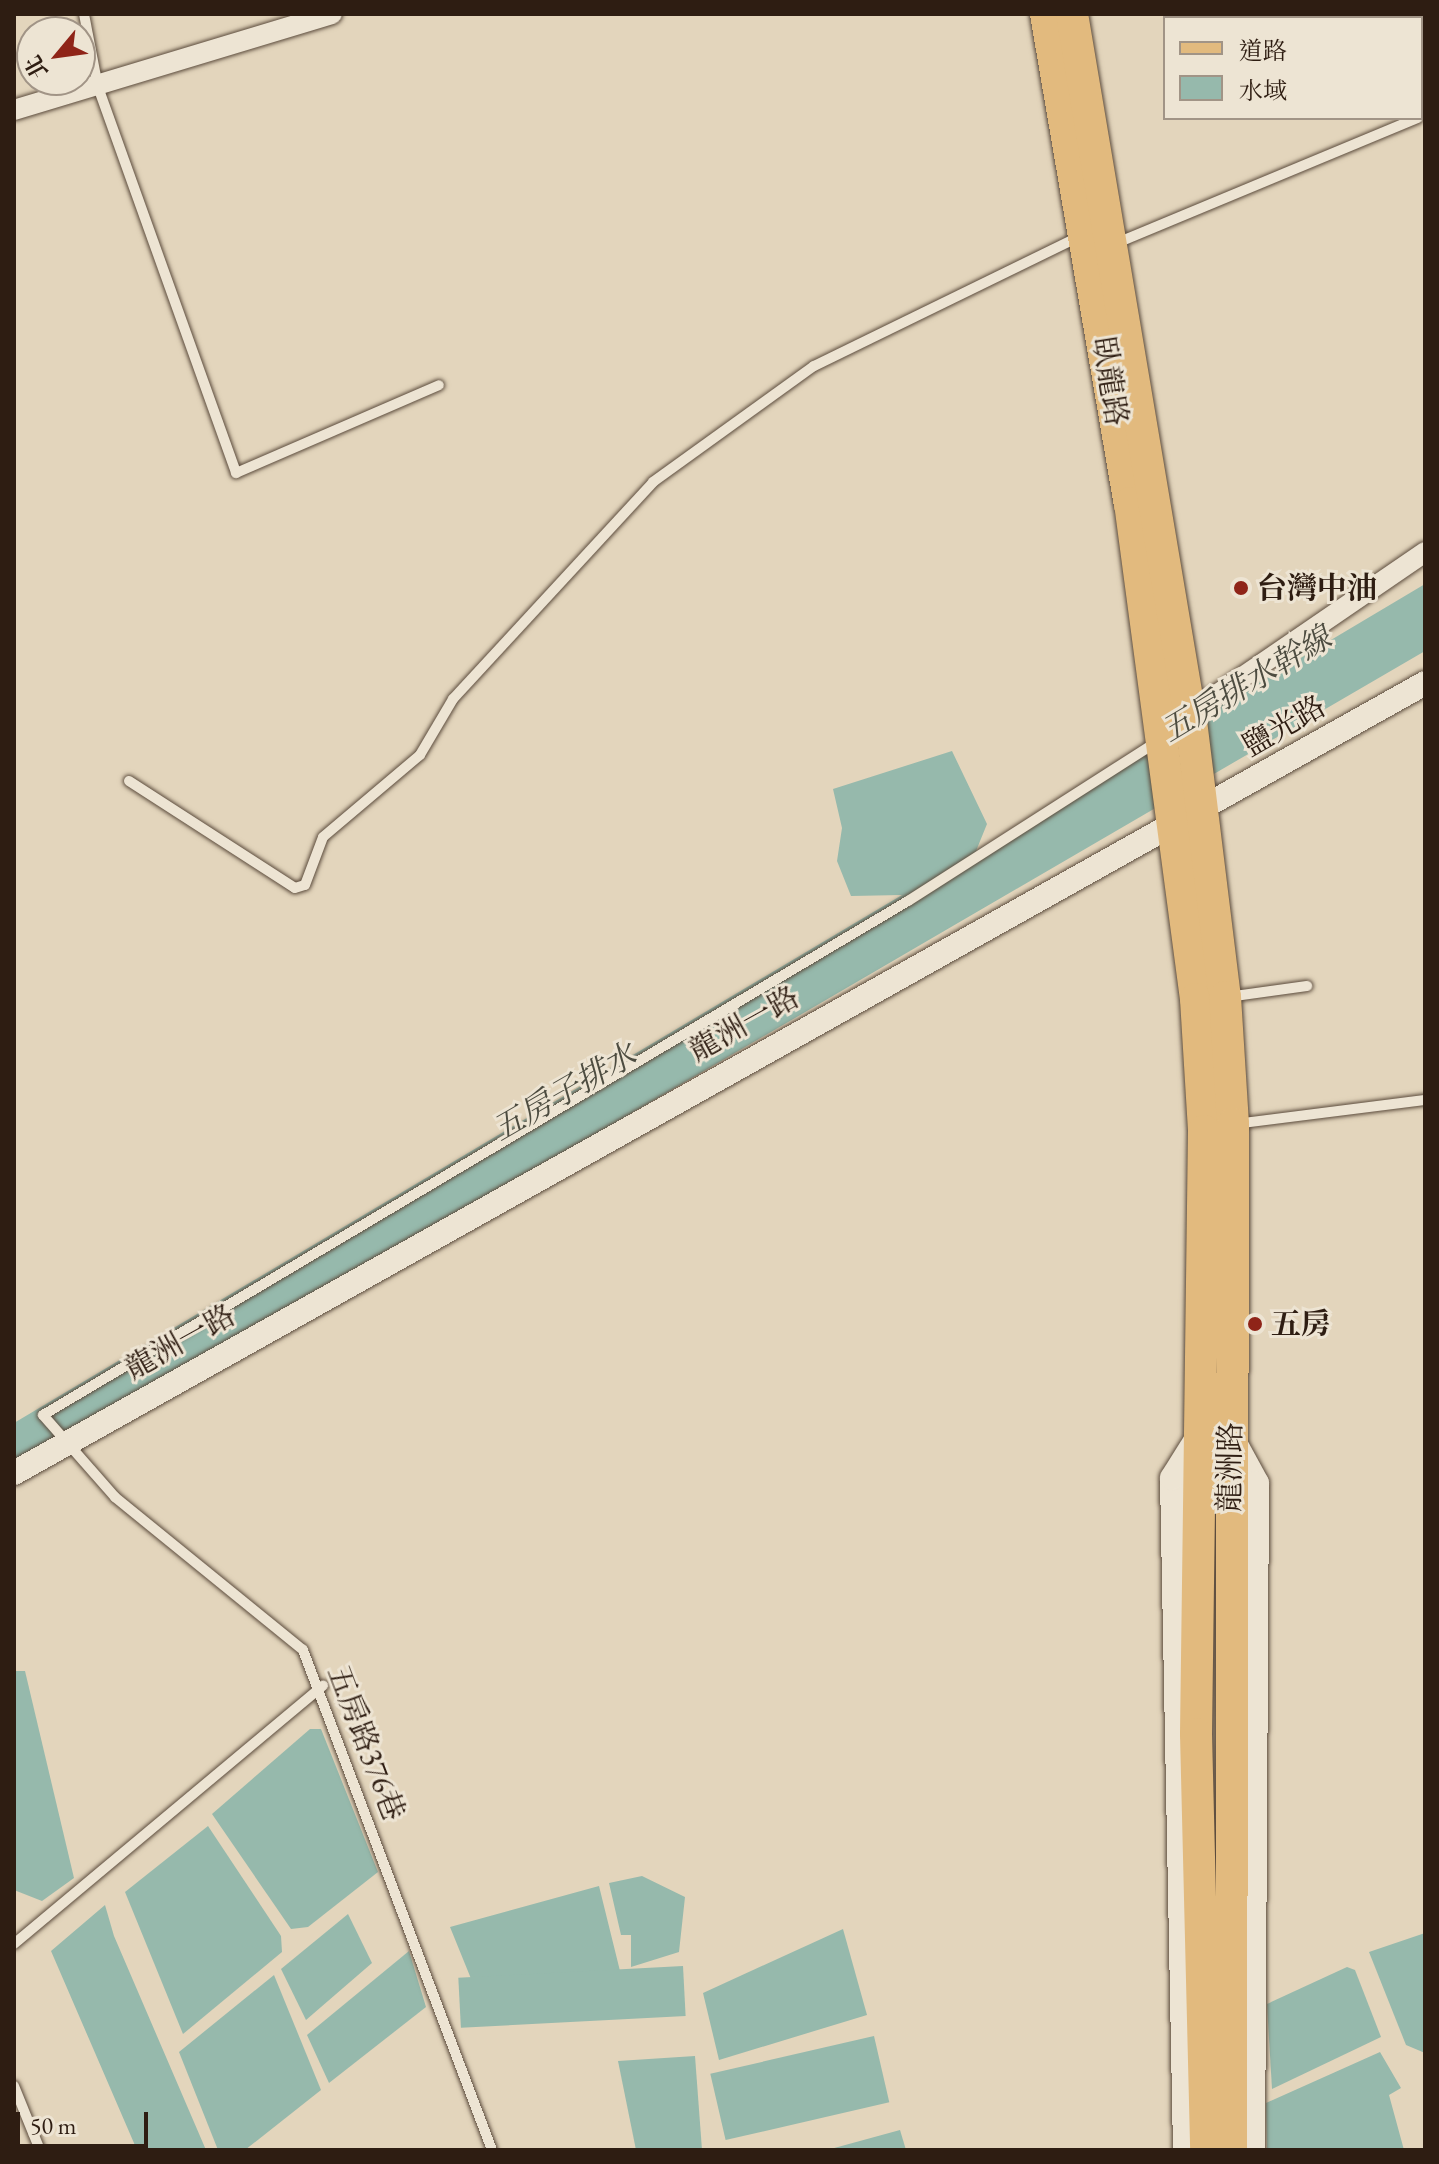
<!DOCTYPE html>
<meta charset="utf-8">
<style>
body{margin:0}
#map{position:relative;width:1439px;height:2164px;overflow:hidden;background:#e3d5bc;font-family:"EB Garamond","Noto Serif TC",serif}
div>[style]{position:absolute}
.water>*{inset:0;background:#96b9ac;transform-origin:0 0}
.roads{filter:drop-shadow(0 0 2px #5b4b3c) drop-shadow(0 0 2px #5b4b3c)}
.service>*{height:10px;margin:-5px;padding:0 5px;transform-origin:5px;border-radius:5px;background:#ede4d3}
.minor>*{height:20px;margin:-10px;padding:0 10px;transform-origin:10px;border-radius:10px;background:#ede4d3}
.tertiary>*{height:24px;margin:-12px;padding:0 12px;transform-origin:12px;border-radius:12px;background:#ede4d3}
.primary>*{height:32px;margin:-16px;padding:0 16px;transform-origin:16px;border-radius:16px;background:#e2ba7e}
.dots>*{width:22px;height:22px;translate:-50% -50%;box-sizing:border-box;border:4px solid #ede4d3;border-radius:50%}
span{translate:-50% -50%;white-space:nowrap;text-align:center;line-height:1.15;-webkit-text-stroke:6px #ede4d3;paint-order:stroke}
.street-label{font-size:30px;color:#2e1d12}
.poi-label{font-size:30px;color:#2e1d12;font-weight:700}
.left{translate:0 -50%;text-align:left}
.water-label{font-size:32px;color:#4d4c40;font-style:italic}
.frame{position:absolute;inset:0;border:16px solid #2e1d12;pointer-events:none}
.legend{position:absolute;left:1163px;top:16px;width:260px;height:104px;box-sizing:border-box;background:#ede4d3;border:2px solid #a19486;margin:0;padding:10px 14px;list-style:none;font-size:24px;color:#2e1d12}
.legend li{display:flex;align-items:center;gap:16px;height:40px}
.legend b{width:40px;border:2px solid #a19486}
.north{position:absolute;left:16px;top:16px;width:80px;height:80px;box-sizing:border-box;background:#ede4d3;border:2px solid #a19486;border-radius:50%;rotate:241deg;font-size:22px;font-weight:700;line-height:32px;text-align:center;color:#2e1d12}
.north::after{content:'';display:block;margin:auto;width:28px;height:36px;background:#8f2418;clip-path:polygon(50% 0,100% 100%,50% 72%,0 100%)}
.scale{position:absolute;left:16px;top:2112px;width:132px;height:36px;box-sizing:border-box;border:4px solid #2e1d12;border-top:0;padding-left:10px;font-size:24px;line-height:28px;white-space:nowrap;color:#2e1d12;-webkit-text-stroke:6px #ede4d3;paint-order:stroke}
</style>
<div id="map">
<div class="water">
<div style="clip-path:polygon(1425px 584px,1425px 651px,14px 1473px,14px 1423px,902px 895px,851px 896px,837px 861px,842px 828px,833px 789px,952px 751px,987px 824px,976px 851px)"></div>
<div style="clip-path:polygon(14px 1671px,25px 1671px,74px 1878px,42px 1901px,14px 1890px)"></div>
<div style="clip-path:polygon(310px 1729px,321px 1729px,378px 1872px,308px 1927px,291px 1929px,212px 1814px)"></div>
<div style="clip-path:polygon(208px 1826px,281px 1936px,282px 1952px,183px 2034px,125px 1892px)"></div>
<div style="clip-path:polygon(642px 1876px,685px 1897px,679px 1952px,631px 1967px,631px 1935px,621px 1935px,609px 1883px)"></div>
<div style="clip-path:polygon(599px 1886px,620px 1971px,517px 1997px,509px 1988px,476px 1991px,450px 1927px)"></div>
<div style="clip-path:polygon(105px 1905px,114px 1936px,206px 2150px,137px 2150px,51px 1951px)"></div>
<div style="clip-path:polygon(348px 1914px,372px 1963px,306px 2020px,281px 1969px)"></div>
<div style="clip-path:polygon(843px 1929px,867px 2015px,719px 2060px,703px 1993px)"></div>
<div style="clip-path:polygon(1425px 1933px,1425px 2053px,1406px 2045px,1369px 1952px)"></div>
<div style="clip-path:polygon(409px 1951px,426px 2007px,329px 2083px,307px 2035px)"></div>
<div style="left:683px;top:1966px;width:50px;height:225px;rotate:87deg"></div>
<div style="clip-path:polygon(1347px 1967px,1355px 1970px,1381px 2037px,1272px 2089px,1267px 2004px)"></div>
<div style="clip-path:polygon(274px 1975px,321px 2090px,245px 2150px,218px 2150px,179px 2052px)"></div>
<div style="left:874px;top:2036px;width:68px;height:168px;rotate:77deg"></div>
<div style="clip-path:polygon(1380px 2052px,1401px 2088px,1389px 2095px,1404px 2150px,1267px 2150px,1266px 2103px)"></div>
<div style="clip-path:polygon(695px 2056px,702px 2150px,636px 2150px,618px 2061px)"></div>
<div style="clip-path:polygon(900px 2130px,906px 2150px,827px 2150px)"></div>
</div>
<div class="roads">
<div class="service">
<div style="left:84px;top:14px;width:74px;rotate:79.1deg"></div>
<div style="left:98px;top:87px;width:410px;rotate:70.3deg"></div>
<div style="left:236px;top:473px;width:221px;rotate:-23.4deg"></div>
<div style="left:1117px;top:243px;width:326px;rotate:-22.6deg"></div>
<div style="left:129px;top:781px;width:197px;rotate:32.8deg"></div>
<div style="left:295px;top:888px;width:10px;rotate:-17deg"></div>
<div style="left:305px;top:885px;width:51px;rotate:-69.4deg"></div>
<div style="left:323px;top:837px;width:127px;rotate:-40.2deg"></div>
<div style="left:420px;top:755px;width:65px;rotate:-59.5deg"></div>
<div style="left:453px;top:699px;width:295px;rotate:-47.3deg"></div>
<div style="left:653px;top:482px;width:198px;rotate:-35.8deg"></div>
<div style="left:814px;top:366px;width:296px;rotate:-26deg"></div>
<div style="left:1227px;top:997px;width:81px;rotate:-7.8deg"></div>
<div style="left:1235px;top:1124px;width:192px;rotate:-7.2deg"></div>
<div style="left:14px;top:1944px;width:403px;rotate:-39.9deg"></div>
<div style="left:14px;top:2086px;width:69px;rotate:67.9deg"></div>
<div style="left:492px;top:2150px;width:535px;rotate:-110.71deg"></div>
<div style="left:303px;top:1650px;width:242px;rotate:-140.9deg"></div>
<div style="left:115px;top:1497px;width:109px;rotate:-131.3deg"></div>
<div style="left:43px;top:1415px;width:1006px;rotate:-30.72deg"></div>
<div style="left:908px;top:901px;width:297px;rotate:-32.6deg"></div>
</div>
<div class="minor">
<div style="left:14px;top:110px;width:332px;rotate:-16.8deg"></div>
<div style="left:1184px;top:717px;width:292px;rotate:-34.4deg"></div>
</div>
<div class="tertiary">
<div style="left:1233px;top:1439px;width:50px;rotate:61.4deg"></div>
<div style="left:1257px;top:1483px;width:667px;rotate:90.34deg"></div>
<div style="left:14px;top:1473px;width:1617px;rotate:-29.24deg"></div>
<div style="left:1185px;top:2150px;width:672px;rotate:-91.11deg"></div>
<div style="left:1172px;top:1478px;width:51px;rotate:-57.9deg"></div>
</div>
<div class="primary">
<div style="left:1046px;top:14px;width:496px;rotate:80.3deg"></div>
<div style="left:1130px;top:503px;width:500px;rotate:82.42deg"></div>
<div style="left:1196px;top:999px;width:132px;rotate:86.5deg"></div>
<div style="left:1204px;top:1131px;width:603px;rotate:90.76deg"></div>
<div style="left:1196px;top:1734px;width:416px;rotate:88.6deg"></div>
<div style="left:1072px;top:14px;width:717px;rotate:80.45deg"></div>
<div style="left:1191px;top:721px;width:278px;rotate:83deg"></div>
<div style="left:1225px;top:997px;width:127px;rotate:86.4deg"></div>
<div style="left:1233px;top:1124px;width:1026px;rotate:90.11deg"></div>
</div>
</div>
<div class="dots">
<div style="left:1241px;top:588px;background:#8f2418"></div>
<div style="left:1255px;top:1324px;background:#8f2418"></div>
</div>
<div class="street-label">
<span style="left:1110px;top:381px;rotate:81deg">臥龍路</span>
<span style="left:1284px;top:726px;rotate:-30deg">鹽光路</span>
<span style="left:744px;top:1024px;rotate:-29deg">龍洲一路</span>
<span style="left:180px;top:1342px;rotate:-29deg">龍洲一路</span>
<span style="left:1230px;top:1467px;rotate:-89deg">龍洲路</span>
<span style="left:366px;top:1743px;rotate:69deg">五房路376巷</span>
</div>
<div class="poi-label">
<span class="left" style="left:1257px;top:588px">台灣中油</span>
<span class="left" style="left:1271px;top:1324px">五房</span>
</div>
<div class="water-label">
<span style="left:1246px;top:684px;rotate:-31deg">五房排水幹線</span>
<span style="left:564px;top:1092px;rotate:-30deg">五房子排水</span>
</div>
<div class="frame"></div>
<ul class="legend">
<li><b style="height:10px;background:#e2ba7e"></b>道路</li>
<li><b style="height:22px;background:#96b9ac"></b>水域</li>
</ul>
<div class="north">北</div>
<div class="scale">50 m</div>
</div>
